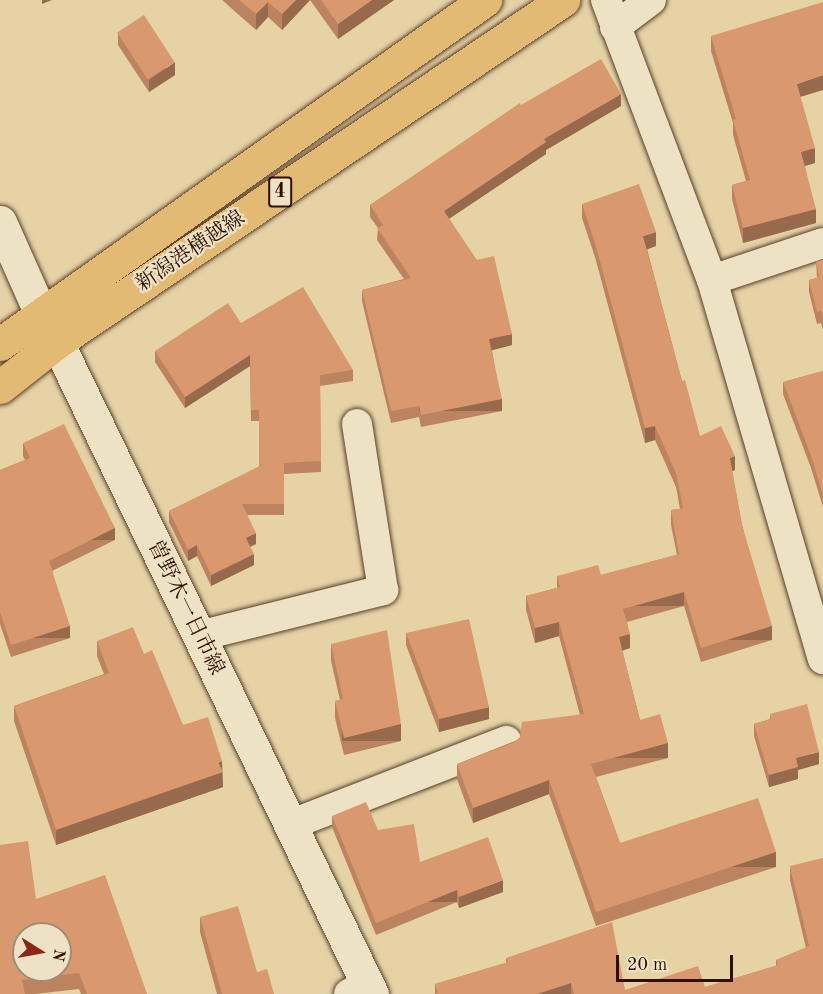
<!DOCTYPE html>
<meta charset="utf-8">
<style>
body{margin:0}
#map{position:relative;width:823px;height:994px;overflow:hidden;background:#e5d3a6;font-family:"Old Standard TT","Noto Serif JP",serif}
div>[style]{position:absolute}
.roads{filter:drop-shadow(0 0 2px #5b3f2a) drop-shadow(0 0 2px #5b3f2a)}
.street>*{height:30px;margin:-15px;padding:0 15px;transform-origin:15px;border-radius:15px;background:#eee2c5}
.secondary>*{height:33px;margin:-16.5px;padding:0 16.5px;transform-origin:16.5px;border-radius:16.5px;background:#eee2c5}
.primary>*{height:33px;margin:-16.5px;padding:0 16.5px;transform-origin:16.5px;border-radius:16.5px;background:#e2ba73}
.wall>*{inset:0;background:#bb835f}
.shaded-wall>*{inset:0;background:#986a4d;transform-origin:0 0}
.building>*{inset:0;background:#d9986e;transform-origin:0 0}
span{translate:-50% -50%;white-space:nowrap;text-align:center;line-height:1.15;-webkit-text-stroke:4.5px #eee2c5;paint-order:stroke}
.shield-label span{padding:2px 4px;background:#eee2c5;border:2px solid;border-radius:4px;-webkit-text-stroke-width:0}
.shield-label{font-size:20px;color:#2d0e01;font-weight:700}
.street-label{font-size:21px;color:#2d0e01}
.north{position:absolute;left:12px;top:922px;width:60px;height:60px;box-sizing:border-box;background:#eee2c5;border:2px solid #a18d77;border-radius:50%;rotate:101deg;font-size:16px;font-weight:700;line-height:24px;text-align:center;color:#2d0e01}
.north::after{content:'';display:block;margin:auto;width:21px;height:27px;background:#8f2418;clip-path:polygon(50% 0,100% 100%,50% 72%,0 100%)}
.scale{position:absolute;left:616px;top:955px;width:117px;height:27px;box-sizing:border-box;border:3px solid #2d0e01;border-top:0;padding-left:8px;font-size:18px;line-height:21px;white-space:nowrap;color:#2d0e01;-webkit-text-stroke:4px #eee2c5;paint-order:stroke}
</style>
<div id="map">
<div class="roads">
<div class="street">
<div style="left:606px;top:0;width:299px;rotate:69.3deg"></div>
<div style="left:712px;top:280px;width:395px;rotate:73.7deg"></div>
<div style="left:615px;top:27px;width:45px;rotate:-36.9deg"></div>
<div style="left:712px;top:280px;width:117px;rotate:-18.4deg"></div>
<div style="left:199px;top:636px;width:190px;rotate:-14deg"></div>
<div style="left:383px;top:590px;width:168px;rotate:-98.9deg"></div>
<div style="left:292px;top:824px;width:230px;rotate:-21.2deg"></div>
<div style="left:349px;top:994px;width:21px;rotate:-28deg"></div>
</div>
<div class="secondary">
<div style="left:0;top:222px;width:101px;rotate:66deg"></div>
<div style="left:41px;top:314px;width:32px;rotate:60deg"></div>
<div style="left:57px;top:342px;width:724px;rotate:64.21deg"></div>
</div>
<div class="primary">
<div style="left:0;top:344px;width:595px;rotate:-35.35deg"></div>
<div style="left:0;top:387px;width:73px;rotate:-38.3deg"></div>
<div style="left:57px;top:342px;width:611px;rotate:-34.05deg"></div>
</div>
</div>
<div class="wall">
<div style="clip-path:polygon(222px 0,394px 0,338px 39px,310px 0,282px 30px,268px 17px,256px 30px)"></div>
<div style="clip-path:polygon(118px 33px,175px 75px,149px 92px,118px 45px)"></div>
<div style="clip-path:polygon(711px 36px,800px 97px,815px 163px,805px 166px,816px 223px,743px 243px,732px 199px,732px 185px,746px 181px,733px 135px,733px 123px,711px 51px)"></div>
<div style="clip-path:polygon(521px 105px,621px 106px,546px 150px,546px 154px,449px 219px,512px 345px,492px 350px,502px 411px,421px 427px,419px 417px,391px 423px,362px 301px,362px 290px,404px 279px,377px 240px,378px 228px,370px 217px,370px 205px)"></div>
<div style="clip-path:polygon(582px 204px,656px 246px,647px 249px,682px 381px,700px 436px,735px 470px,732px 471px,742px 525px,772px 640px,701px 662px,684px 606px,627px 622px,630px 648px,622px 650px,640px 720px,668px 758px,596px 777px,620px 843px,776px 867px,596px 926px,549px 794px,473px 823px,457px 779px,457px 764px,580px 715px,559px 636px,535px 643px,526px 610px,526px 596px,557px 588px,557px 576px,601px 575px,677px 555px,671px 525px,671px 510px,680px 509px,676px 487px,655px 440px,645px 443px,595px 257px,582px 218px)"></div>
<div style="clip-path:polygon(823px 260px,823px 330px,821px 323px,817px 324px,809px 292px,809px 280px,817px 278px,816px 262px)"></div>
<div style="clip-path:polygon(241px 323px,353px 370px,353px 381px,320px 386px,321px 472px,284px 474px,284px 515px,247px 515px,256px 544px,250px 546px,254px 565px,211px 586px,197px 556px,188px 561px,169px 522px,169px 511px,259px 467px,259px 421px,251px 421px,250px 366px,185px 408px,155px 362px,155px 351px)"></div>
<div style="clip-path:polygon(823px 371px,823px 507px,811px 468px,783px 394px,783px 382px)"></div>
<div style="clip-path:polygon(23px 443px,115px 540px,52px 571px,70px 638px,11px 657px,0 624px,0 470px,25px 460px,23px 456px)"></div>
<div style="clip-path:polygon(406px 633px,489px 719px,439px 732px,406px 645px)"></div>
<div style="clip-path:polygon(97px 641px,144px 654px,183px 725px,222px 770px,223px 787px,56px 845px,14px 721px,14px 706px,104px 674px,97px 656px)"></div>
<div style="clip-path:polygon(331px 644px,401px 741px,344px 755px,335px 718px,335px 701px,340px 700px,331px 661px)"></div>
<div style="clip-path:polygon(770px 714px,819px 764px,798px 770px,798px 779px,769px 787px,754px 736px,754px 724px,770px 719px)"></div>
<div style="clip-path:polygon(332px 816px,378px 830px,420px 862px,503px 892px,459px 908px,457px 902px,376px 935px,332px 827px)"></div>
<div style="clip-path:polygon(790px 866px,823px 994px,434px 994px,435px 994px,435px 984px,506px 963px,506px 958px,625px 990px,705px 987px,776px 966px,776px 960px,806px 948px,790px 880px)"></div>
<div style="clip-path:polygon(36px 899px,147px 994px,81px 994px,79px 989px,35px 994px,0 994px)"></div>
<div style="clip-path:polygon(200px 917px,257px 972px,274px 994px,217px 994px,200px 932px)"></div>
</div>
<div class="shaded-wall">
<div style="clip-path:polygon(42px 0,52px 0,42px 4px)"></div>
<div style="clip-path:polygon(296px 0,310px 0,282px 30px,282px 14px)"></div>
<div style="clip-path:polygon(372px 0,394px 0,338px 39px,338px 24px)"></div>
<div style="clip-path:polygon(268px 2px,268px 17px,256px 30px,256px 14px)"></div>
<div style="clip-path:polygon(175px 62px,175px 75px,149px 92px,149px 80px)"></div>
<div style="clip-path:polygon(823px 75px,823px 90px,797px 98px,797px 84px)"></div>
<div style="clip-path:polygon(621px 94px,621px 106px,546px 150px,546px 154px,444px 222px,444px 211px,544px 139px)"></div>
<div style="clip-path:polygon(815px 148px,815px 163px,801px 167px,801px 152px)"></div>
<div style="clip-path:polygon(816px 209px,816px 223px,743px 243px,743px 228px)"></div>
<div style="clip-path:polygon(656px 232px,656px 246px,643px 251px,643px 236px)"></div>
<div style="clip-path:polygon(512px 334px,512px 345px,489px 351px,489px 339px)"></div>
<div style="clip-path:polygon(250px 355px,250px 366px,185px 408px,185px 397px)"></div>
<div style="left:502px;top:399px;width:12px;height:83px;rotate:90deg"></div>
<div style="clip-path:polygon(655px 426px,655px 440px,645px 443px,645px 428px)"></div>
<div style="clip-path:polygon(735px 456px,735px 470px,730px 472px,730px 458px)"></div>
<div style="left:115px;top:528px;width:12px;height:74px;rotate:90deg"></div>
<div style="clip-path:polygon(256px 533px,256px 544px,246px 549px,246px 538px)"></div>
<div style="clip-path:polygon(197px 545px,197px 556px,188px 561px,188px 550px)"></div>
<div style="clip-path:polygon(254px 554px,254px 565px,211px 586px,211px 575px)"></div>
<div style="left:684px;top:592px;width:14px;height:63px;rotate:90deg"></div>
<div style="clip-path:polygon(559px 622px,559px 636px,535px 643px,535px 628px)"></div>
<div style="left:70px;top:626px;width:12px;height:62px;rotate:90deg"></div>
<div style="left:772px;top:626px;width:14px;height:74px;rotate:90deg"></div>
<div style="clip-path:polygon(630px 634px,630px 648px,619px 652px,619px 637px)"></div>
<div style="clip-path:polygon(489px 707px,489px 719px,439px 732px,439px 719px)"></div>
<div style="left:401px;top:724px;width:17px;height:59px;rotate:90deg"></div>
<div style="left:668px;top:743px;width:15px;height:80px;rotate:90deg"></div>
<div style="clip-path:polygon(819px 752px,819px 764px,798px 770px,798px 779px,769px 787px,769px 775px,796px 758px)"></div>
<div style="clip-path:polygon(222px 761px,223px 787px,56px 845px,56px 830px)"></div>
<div style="clip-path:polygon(549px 780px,549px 794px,473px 823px,473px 808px)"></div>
<div style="left:776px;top:852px;width:15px;height:190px;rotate:90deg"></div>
<div style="clip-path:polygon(503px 880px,503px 892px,459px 908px,459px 897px)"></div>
<div style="left:457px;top:890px;width:12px;height:87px;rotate:90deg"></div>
<div style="clip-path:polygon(571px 983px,571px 994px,537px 994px)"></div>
</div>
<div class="building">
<div style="clip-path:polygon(239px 0,296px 0,282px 14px,268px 2px,256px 14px)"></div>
<div style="clip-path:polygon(321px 0,372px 0,338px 24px)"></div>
<div style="clip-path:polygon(823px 2px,823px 75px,797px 84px,815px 148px,801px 152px,816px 209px,743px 228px,732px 185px,750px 180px,733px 120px,736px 119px,711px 36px)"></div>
<div style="left:144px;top:15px;width:56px;height:32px;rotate:57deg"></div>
<div style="clip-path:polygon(601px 59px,621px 94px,544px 139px,546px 142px,444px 211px,477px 260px,494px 256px,512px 334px,489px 339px,502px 399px,421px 415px,419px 406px,391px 411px,362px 290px,411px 278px,377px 228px,383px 225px,370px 205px,520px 103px,521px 105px)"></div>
<div style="clip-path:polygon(639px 184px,656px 232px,643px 236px,682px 381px,685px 380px,700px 436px,721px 426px,735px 456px,730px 458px,742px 525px,772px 626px,701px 648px,684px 592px,623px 609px,630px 634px,619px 637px,640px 720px,660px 714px,668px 743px,591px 764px,620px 843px,758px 798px,776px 852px,596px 912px,549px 780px,473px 808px,457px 764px,513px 743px,520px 737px,522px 722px,584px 714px,559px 622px,535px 628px,526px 596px,560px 587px,557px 576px,598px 565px,601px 575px,679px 554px,671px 510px,683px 508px,676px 473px,655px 426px,645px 428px,595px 243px,582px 204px)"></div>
<div style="clip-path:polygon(823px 260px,823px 318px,821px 311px,817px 312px,809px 280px,819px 277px,816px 262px)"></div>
<div style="clip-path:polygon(303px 287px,353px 370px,320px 375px,321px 461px,284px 463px,284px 504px,242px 504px,256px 533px,246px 538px,254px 554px,211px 575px,197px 545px,188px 550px,169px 511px,264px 464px,259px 465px,259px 410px,251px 410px,250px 355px,185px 397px,155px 351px,228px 303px,241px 323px)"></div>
<div style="clip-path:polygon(823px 371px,823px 495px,811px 456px,783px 382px)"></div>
<div style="clip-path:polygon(64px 424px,115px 528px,49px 561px,70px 626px,11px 645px,0 612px,0 470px,30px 458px,23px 443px)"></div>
<div style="clip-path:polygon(469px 619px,489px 707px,439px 719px,406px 633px)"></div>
<div style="clip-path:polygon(133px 627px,144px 654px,152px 650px,183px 725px,208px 717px,222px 761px,218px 762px,223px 772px,56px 830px,14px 706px,109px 673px,97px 641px)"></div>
<div style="clip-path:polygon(387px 630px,401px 724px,344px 738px,335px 701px,343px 699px,331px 644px)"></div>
<div style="clip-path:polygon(807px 704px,819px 752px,796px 758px,798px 767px,769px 775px,754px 724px,771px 719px,770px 714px)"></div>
<div style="clip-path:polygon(366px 802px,378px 830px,414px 824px,420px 862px,488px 837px,503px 880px,459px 897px,457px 890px,376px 923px,332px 816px)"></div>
<div style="clip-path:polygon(evenodd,28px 841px,36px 899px,105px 875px,147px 994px,87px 994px,79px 973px,22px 980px,25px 994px,0 994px,0 845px,28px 841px,24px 934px,60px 934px,60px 970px,24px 970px,24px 934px)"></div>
<div style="clip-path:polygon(823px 858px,823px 994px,574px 994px,571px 983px,537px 994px,434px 994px,438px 993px,435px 984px,508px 962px,506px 958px,612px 922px,625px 990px,698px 966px,705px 987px,778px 965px,776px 960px,809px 946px,790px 866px)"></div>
<div style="clip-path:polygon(238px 906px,257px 972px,267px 969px,274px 994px,222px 994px,200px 917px)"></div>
</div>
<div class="shield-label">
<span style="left:280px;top:192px">4</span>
</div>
<div class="street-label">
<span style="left:191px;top:252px;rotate:-34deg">新潟港横越線</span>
<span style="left:185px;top:608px;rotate:64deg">曽野木一日市線</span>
</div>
<div class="north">N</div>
<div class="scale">20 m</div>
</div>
